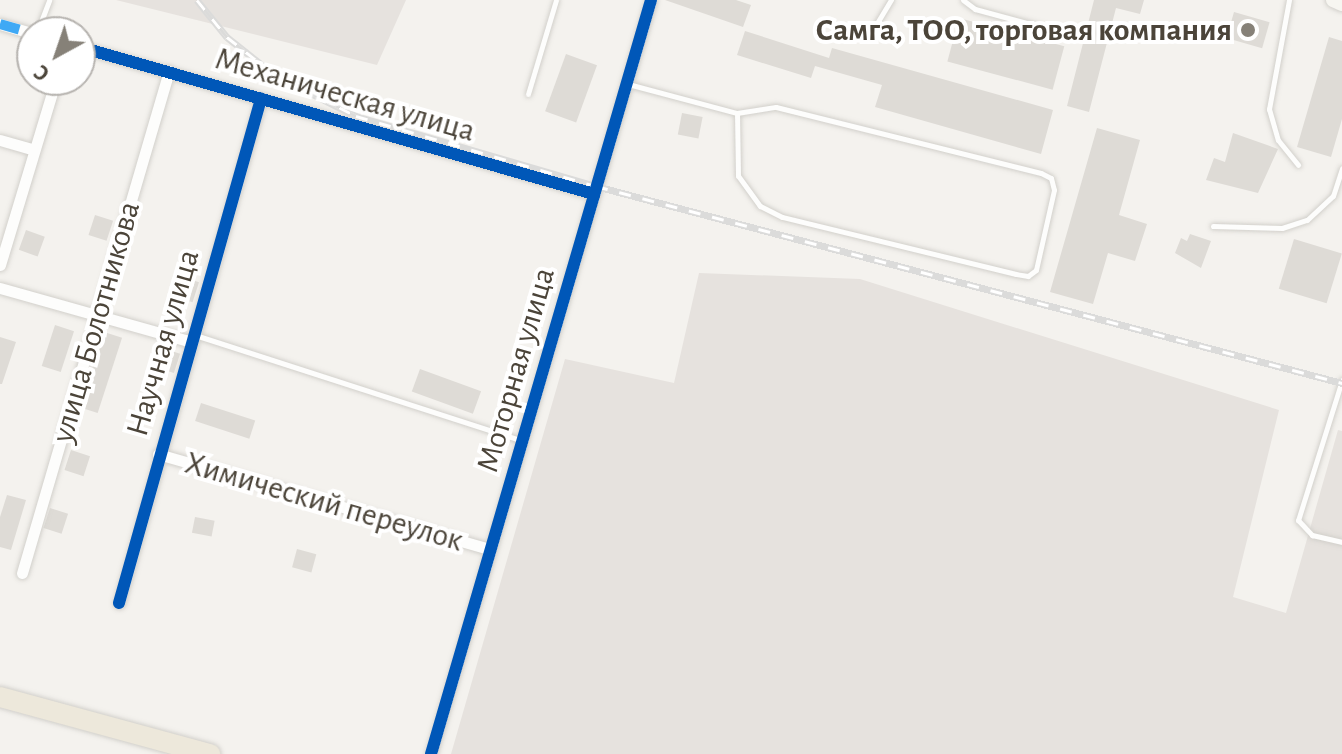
<!DOCTYPE html>
<meta charset="utf-8">
<style>
body{margin:0}
#map{position:relative;width:1342px;height:754px;overflow:hidden;background:#f4f2ee;font-family:"Alegreya Sans",sans-serif}
div>[style]{position:absolute}
.industrial>*{inset:0;background:#e6e2de}
.building>*{inset:0;background:#dedbd6;transform-origin:0 0}
.roads{filter:drop-shadow(0 0 2px #d2d0cb) drop-shadow(0 0 2px #d2d0cb)}
.lane>*{height:5px;margin:-2.5px;padding:0 2.5px;transform-origin:2.5px;border-radius:2.5px;background:#fdfdfc}
.street>*{height:11px;margin:-5.5px;padding:0 5.5px;transform-origin:5.5px;border-radius:5.5px;background:#fdfdfc}
.secondary>*{height:14px;margin:-7px;padding:0 7px;transform-origin:7px;border-radius:7px;background:#f7f6f1}
.highway>*{height:20px;margin:-10px;padding:0 10px;transform-origin:10px;border-radius:10px;background:#ede8db}
.rail>*{height:7px;margin-top:-3.5px;transform-origin:0;background:repeating-linear-gradient(90deg,#fff 0 12px,#dbdbda 0 24px);box-sizing:border-box;border-block:2px solid #dbdbda}
.quiet>*{height:10px;margin-top:-5px;transform-origin:0;background:repeating-linear-gradient(90deg,#3fa9f5 0 20px,transparent 0 30px)}
.cycleway>*{height:12px;margin:-6px;padding:0 6px;transform-origin:6px;border-radius:6px;background:#0057b8}
.dots>*{width:22px;height:22px;translate:-50% -50%;box-sizing:border-box;border:4px solid #fff;border-radius:50%}
span{translate:-50% -50%;white-space:nowrap;text-align:center;line-height:1.15;-webkit-text-stroke:8px #fff;paint-order:stroke}
.poi-label{font-size:32px;color:#4b4439;font-weight:700}
.right{translate:-100% -50%;text-align:right}
.street-label{font-size:32px;color:#4b4439}
.north{position:absolute;left:16px;top:16px;width:80px;height:80px;box-sizing:border-box;background:#fff;border:2px solid #b7b4b0;border-radius:50%;rotate:220deg;font-size:22px;font-weight:700;line-height:32px;text-align:center;color:#4b4439}
.north::after{content:'';display:block;margin:auto;width:28px;height:36px;background:#868178;clip-path:polygon(50% 0,100% 100%,50% 72%,0 100%)}
</style>
<div id="map">
<div class="industrial">
<div style="clip-path:polygon(116px 0,406px 0,377px 65px)"></div>
<div style="clip-path:polygon(699px 273px,860px 279px,1279px 410px,1233px 597px,1286px 613px,1338px 430px,1342px 431px,1342px 754px,451px 754px,565px 359px,674px 383px)"></div>
</div>
<div class="building">
<div style="clip-path:polygon(665px 0,736px 0,751px 5px,743px 27px)"></div>
<div style="clip-path:polygon(1094px 0,1144px 0,1140px 14px,1116px 8px,1089px 112px,1067px 106px)"></div>
<div style="left:1234px;top:12px;width:37px;height:27px;rotate:16deg"></div>
<div style="left:959px;top:18px;width:109px;height:45px;rotate:15deg"></div>
<div style="clip-path:polygon(745px 31px,829px 58px,832px 48px,1053px 110px,1041px 154px,875px 107px,882px 85px,815px 66px,811px 78px,737px 55px)"></div>
<div style="clip-path:polygon(1329px 37px,1342px 41px,1342px 119px,1331px 157px,1297px 147px)"></div>
<div style="left:566px;top:54px;width:33px;height:61px;rotate:20deg"></div>
<div style="left:682px;top:113px;width:21px;height:22px;rotate:11deg"></div>
<div style="clip-path:polygon(1097px 128px,1140px 140px,1119px 215px,1147px 224px,1135px 261px,1108px 253px,1093px 304px,1050px 292px)"></div>
<div style="clip-path:polygon(1233px 133px,1278px 149px,1258px 193px,1206px 180px,1214px 158px,1225px 162px)"></div>
<div style="left:95px;top:215px;width:19px;height:21px;rotate:18deg"></div>
<div style="left:26px;top:230px;width:20px;height:21px;rotate:20deg"></div>
<div style="clip-path:polygon(1190px 234px,1211px 241px,1201px 268px,1175px 253px,1181px 238px,1187px 241px)"></div>
<div style="left:1294px;top:239px;width:50px;height:52px;rotate:17deg"></div>
<div style="left:180px;top:276px;width:20px;height:21px;rotate:18deg"></div>
<div style="left:55px;top:325px;width:20px;height:43px;rotate:18deg"></div>
<div style="left:104px;top:332px;width:19px;height:79px;rotate:18deg"></div>
<div style="clip-path:polygon(0 337px,16px 342px,2px 384px,0 384px)"></div>
<div style="left:162px;top:348px;width:19px;height:20px;rotate:18deg"></div>
<div style="left:420px;top:369px;width:65px;height:24px;rotate:20deg"></div>
<div style="left:201px;top:403px;width:57px;height:19px;rotate:18deg"></div>
<div style="left:71px;top:450px;width:20px;height:21px;rotate:18deg"></div>
<div style="clip-path:polygon(7px 495px,26px 500px,11px 550px,0 547px,0 517px)"></div>
<div style="left:50px;top:508px;width:19px;height:21px;rotate:18deg"></div>
<div style="left:195px;top:517px;width:20px;height:16px;rotate:11deg"></div>
<div style="left:297px;top:549px;width:20px;height:19px;rotate:15deg"></div>
</div>
<div class="roads">
<div class="lane">
<div style="left:963px;top:0;width:15px;rotate:37deg"></div>
<div style="left:975px;top:9px;width:84px;rotate:15.2deg"></div>
<div style="left:1289px;top:0;width:111px;rotate:100.4deg"></div>
<div style="left:1269px;top:109px;width:32px;rotate:74deg"></div>
<div style="left:1278px;top:140px;width:32px;rotate:51deg"></div>
<div style="left:874px;top:28px;width:33px;rotate:-59deg"></div>
<div style="left:37px;top:32px;width:34px;rotate:-69deg"></div>
<div style="left:628px;top:84px;width:113px;rotate:14.9deg"></div>
<div style="left:737px;top:113px;width:39px;rotate:-9deg"></div>
<div style="left:776px;top:107px;width:273px;rotate:14deg"></div>
<div style="left:1041px;top:173px;width:11px;rotate:27deg"></div>
<div style="left:1051px;top:178px;width:12px;rotate:76deg"></div>
<div style="left:1054px;top:190px;width:82px;rotate:102.7deg"></div>
<div style="left:1036px;top:270px;width:10px;rotate:143deg"></div>
<div style="left:1028px;top:276px;width:12px;rotate:-171deg"></div>
<div style="left:1016px;top:274px;width:241px;rotate:-166.3deg"></div>
<div style="left:782px;top:217px;width:25px;rotate:-153deg"></div>
<div style="left:760px;top:206px;width:37px;rotate:-126deg"></div>
<div style="left:738px;top:176px;width:63px;rotate:-90.9deg"></div>
<div style="left:528px;top:94px;width:98px;rotate:-73.4deg"></div>
<div style="left:1213px;top:226px;width:69px;rotate:1.7deg"></div>
<div style="left:1282px;top:228px;width:26px;rotate:-18deg"></div>
<div style="left:1307px;top:220px;width:35px;rotate:-43deg"></div>
<div style="left:1333px;top:196px;width:29px;rotate:-72deg"></div>
<div style="left:195px;top:335px;width:342px;rotate:17.9deg"></div>
<div style="left:1342px;top:380px;width:147px;rotate:107.4deg"></div>
<div style="left:1298px;top:520px;width:21px;rotate:47deg"></div>
<div style="left:1312px;top:535px;width:31px;rotate:13deg"></div>
</div>
<div class="street">
<div style="left:0;top:24px;width:33px;rotate:16deg"></div>
<div style="left:80px;top:47px;width:535px;rotate:15.96deg"></div>
<div style="left:0;top:140px;width:35px;rotate:16deg"></div>
<div style="left:0;top:265px;width:193px;rotate:-73.2deg"></div>
<div style="left:0;top:288px;width:199px;rotate:15.7deg"></div>
<div style="left:158px;top:454px;width:345px;rotate:16deg"></div>
<div style="left:22px;top:573px;width:523px;rotate:-73.68deg"></div>
<div style="left:119px;top:603px;width:524px;rotate:-74.27deg"></div>
<div style="left:431px;top:754px;width:785px;rotate:-73.73deg"></div>
</div>
<div class="secondary">
<div style="left:1333px;top:0;width:10px;rotate:24deg"></div>
</div>
<div class="highway">
<div style="left:0;top:697px;width:218px;rotate:15.2deg"></div>
</div>
</div>
<div class="rail">
<div style="left:197px;top:0;width:48px;rotate:51deg"></div>
<div style="left:227px;top:37px;width:61px;rotate:38.4deg"></div>
<div style="left:275px;top:75px;width:91px;rotate:26.8deg"></div>
<div style="left:356px;top:116px;width:250px;rotate:16.3deg"></div>
<div style="left:596px;top:186px;width:772px;rotate:14.79deg"></div>
</div>
<div class="quiet">
<div style="left:0;top:24px;width:33px;rotate:16deg"></div>
</div>
<div class="cycleway">
<div style="left:80px;top:47px;width:535px;rotate:15.96deg"></div>
<div style="left:119px;top:603px;width:524px;rotate:-74.27deg"></div>
<div style="left:431px;top:754px;width:785px;rotate:-73.73deg"></div>
</div>
<div class="dots">
<div style="left:1248px;top:30px;background:#868178"></div>
</div>
<div class="poi-label">
<span class="right" style="left:1232px;top:30px">Самга, ТОО, торговая компания</span>
</div>
<div class="street-label">
<span style="left:345px;top:95px;rotate:16deg">Механическая улица</span>
<span style="left:96px;top:322px;rotate:-74deg">улица Болотникова</span>
<span style="left:163px;top:343px;rotate:-74deg">Научная улица</span>
<span style="left:516px;top:370px;rotate:-74deg">Моторная улица</span>
<span style="left:324px;top:502px;rotate:16deg">Химический переулок</span>
</div>
<div class="north">С</div>
</div>
